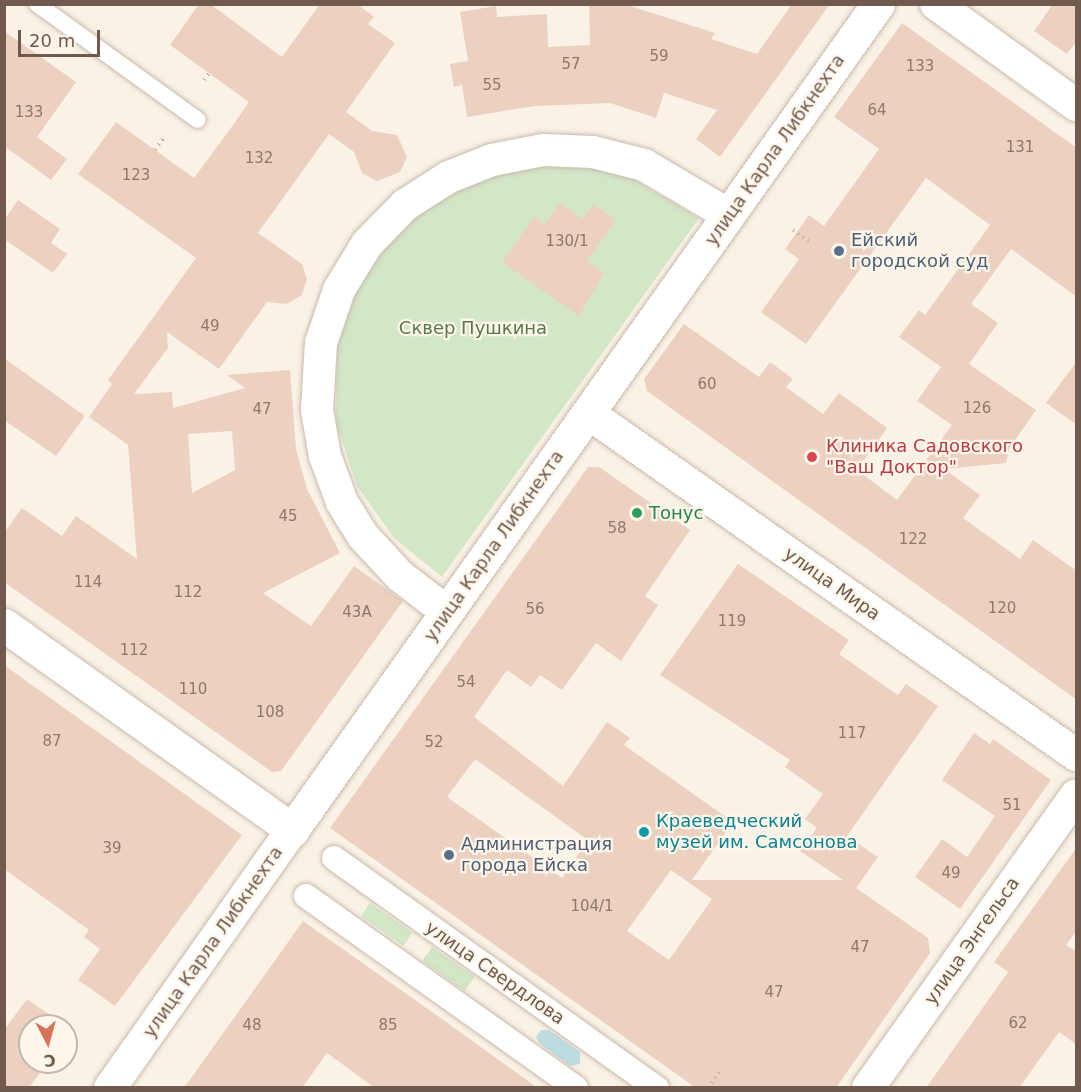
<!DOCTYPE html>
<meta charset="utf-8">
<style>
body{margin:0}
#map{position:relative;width:1081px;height:1092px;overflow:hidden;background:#faf2e6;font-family:"DejaVu Sans",sans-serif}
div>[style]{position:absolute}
.green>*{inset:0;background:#d3e6c6;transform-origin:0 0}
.water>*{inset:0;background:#bcdce1}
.building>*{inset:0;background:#ecd1c0}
.path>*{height:4px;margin-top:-2px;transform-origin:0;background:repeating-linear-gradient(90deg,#d1b5a4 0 1.5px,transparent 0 6px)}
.roads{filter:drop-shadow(0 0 2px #cabaad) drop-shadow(0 0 2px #cabaad)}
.service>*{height:16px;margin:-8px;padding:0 8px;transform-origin:8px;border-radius:8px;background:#fff}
.pedestrian>*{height:24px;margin:-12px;padding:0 12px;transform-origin:12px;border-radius:12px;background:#fff}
.minor>*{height:32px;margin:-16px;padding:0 16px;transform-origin:16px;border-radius:16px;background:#fff}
.tertiary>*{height:33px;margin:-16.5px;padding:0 16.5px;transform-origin:16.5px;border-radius:16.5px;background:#fff}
.dots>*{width:16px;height:16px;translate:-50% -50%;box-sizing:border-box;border:3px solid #fdf6eb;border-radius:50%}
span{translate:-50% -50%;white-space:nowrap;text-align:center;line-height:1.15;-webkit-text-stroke:4.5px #fdf6eb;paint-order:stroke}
.number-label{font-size:15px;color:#8f776a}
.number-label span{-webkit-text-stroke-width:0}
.street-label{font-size:18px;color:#70594d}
.service-label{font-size:18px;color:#4e5e75}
.left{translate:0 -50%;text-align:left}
.park-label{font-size:18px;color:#587a4a}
.health-label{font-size:18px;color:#be3a42}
.leisure-label{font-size:18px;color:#27864d}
.culture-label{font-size:18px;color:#0d838f}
.frame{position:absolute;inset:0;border:6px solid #70594d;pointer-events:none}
.north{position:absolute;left:18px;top:1014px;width:60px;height:60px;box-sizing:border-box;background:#fdf6eb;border:2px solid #c5b7ac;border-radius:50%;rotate:174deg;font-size:16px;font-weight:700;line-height:24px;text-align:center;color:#70594d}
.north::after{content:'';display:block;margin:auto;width:21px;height:27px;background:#d67358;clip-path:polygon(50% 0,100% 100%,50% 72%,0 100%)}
.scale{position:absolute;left:18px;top:30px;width:82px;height:27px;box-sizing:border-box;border:3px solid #70594d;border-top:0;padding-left:8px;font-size:18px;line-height:21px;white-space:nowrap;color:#70594d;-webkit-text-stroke:4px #fdf6eb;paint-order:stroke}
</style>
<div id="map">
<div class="green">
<div style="clip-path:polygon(545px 165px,592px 168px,633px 179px,699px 218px,442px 577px,394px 538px,357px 486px,336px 422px,337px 344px,358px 285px,400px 228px,441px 197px,492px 174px)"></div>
<div style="left:370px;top:903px;width:52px;height:16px;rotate:35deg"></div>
<div style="left:432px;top:947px;width:52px;height:17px;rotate:35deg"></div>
</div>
<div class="water">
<div style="clip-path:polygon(541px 1030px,549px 1030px,580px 1052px,580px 1064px,570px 1066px,540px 1044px,536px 1037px)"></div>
</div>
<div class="building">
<div style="clip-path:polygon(evenodd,199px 4px,210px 4px,282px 57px,320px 4px,357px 4px,374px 17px,368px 24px,395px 43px,346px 112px,372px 131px,397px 135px,407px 157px,400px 172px,377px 181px,362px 173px,354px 152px,329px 134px,258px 233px,302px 264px,307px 280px,301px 296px,286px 304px,267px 302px,219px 369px,167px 332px,168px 348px,134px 394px,172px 392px,173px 408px,245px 388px,227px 375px,290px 370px,296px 449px,307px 489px,340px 553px,263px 593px,311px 626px,354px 566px,403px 601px,281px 771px,272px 772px,4px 582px,4px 533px,22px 508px,62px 536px,76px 516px,137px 559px,128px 445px,89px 417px,112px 384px,108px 380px,196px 258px,78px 174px,116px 122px,194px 178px,233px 125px,249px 102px,170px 45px,199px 4px,232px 431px,235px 470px,192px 493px,188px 434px,232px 431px)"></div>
<div style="clip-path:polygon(589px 4px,624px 4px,715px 33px,711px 39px,757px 54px,792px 4px,830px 4px,720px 157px,696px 139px,717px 110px,664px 93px,656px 118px,610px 103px,535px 106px,467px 117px,462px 85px,454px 87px,450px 64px,468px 61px,460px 12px,496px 6px,497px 17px,547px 14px,548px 47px,590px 45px)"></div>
<div style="clip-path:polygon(1053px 4px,1077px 4px,1077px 41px,1067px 54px,1034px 31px)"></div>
<div style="clip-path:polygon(902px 23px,1077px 148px,1077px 297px,1011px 249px,971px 304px,998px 323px,969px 364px,1036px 410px,1009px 449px,1006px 463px,944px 469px,980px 495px,963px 518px,1020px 559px,1033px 540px,1077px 571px,1077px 700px,647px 391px,644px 379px,684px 324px,759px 377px,770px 362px,793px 379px,786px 387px,823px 414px,839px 393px,887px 428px,857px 470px,897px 500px,952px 425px,917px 401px,941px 367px,899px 337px,919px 310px,925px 315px,990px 225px,926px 178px,806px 344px,761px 312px,799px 259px,785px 249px,809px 215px,824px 226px,879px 149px,834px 117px)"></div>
<div style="clip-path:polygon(4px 31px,76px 82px,37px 137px,67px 159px,51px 180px,4px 146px)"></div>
<div style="clip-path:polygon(18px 200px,60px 229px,51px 243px,67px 254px,53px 273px,4px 239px,4px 220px)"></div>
<div style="clip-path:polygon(560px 203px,583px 219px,593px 204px,616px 220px,587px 261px,604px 273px,579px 316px,502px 262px,534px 217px,545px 224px)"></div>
<div style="clip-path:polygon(4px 358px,85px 416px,56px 456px,4px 420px)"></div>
<div style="clip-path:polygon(1077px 361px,1077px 425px,1046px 403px)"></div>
<div style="clip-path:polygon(evenodd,588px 467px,599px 467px,690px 530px,645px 596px,658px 605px,621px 661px,596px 643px,562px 690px,540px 675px,531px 687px,507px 670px,474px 717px,563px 786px,607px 722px,630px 738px,624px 745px,733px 822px,692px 880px,843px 880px,800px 851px,817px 828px,805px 819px,823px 794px,785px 767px,790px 760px,660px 675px,738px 564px,849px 640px,839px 654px,898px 695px,906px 684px,938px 706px,847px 836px,878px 857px,856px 888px,928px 938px,930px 953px,836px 1088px,696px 1088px,330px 828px,588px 467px,475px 759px,588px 840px,562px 878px,447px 797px,475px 759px,588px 467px,671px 870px,712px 899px,669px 960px,627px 931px,671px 870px)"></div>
<div style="clip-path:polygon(4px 665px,242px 835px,115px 1006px,78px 980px,100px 949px,84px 937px,89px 930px,4px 869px)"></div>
<div style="clip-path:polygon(974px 733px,990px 744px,993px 739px,1051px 780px,960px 909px,915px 877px,942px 839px,967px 857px,995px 816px,942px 780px)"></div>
<div style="clip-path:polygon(1077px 847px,1077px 930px,1066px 945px,1077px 952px,1077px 1045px,1059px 1032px,1019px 1088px,926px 1088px,1008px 972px,994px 962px)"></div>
<div style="clip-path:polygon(303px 921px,435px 1014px,538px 1088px,375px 1088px,327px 1053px,302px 1088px,184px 1088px)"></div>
<div style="clip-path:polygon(27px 999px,65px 1026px,30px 1026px,30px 1062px,47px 1062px,29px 1088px,4px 1088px,4px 1030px)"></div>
</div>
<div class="path">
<div style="left:204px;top:80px;width:9px;rotate:-54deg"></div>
<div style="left:155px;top:150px;width:17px;rotate:-54deg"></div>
<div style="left:793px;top:230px;width:22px;rotate:36deg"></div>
<div style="left:708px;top:1088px;width:24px;rotate:-54deg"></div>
</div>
<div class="roads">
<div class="service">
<div style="left:37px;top:4px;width:198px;rotate:35.8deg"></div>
</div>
<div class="pedestrian">
<div style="left:334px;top:858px;width:397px;rotate:35.5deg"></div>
<div style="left:306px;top:896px;width:331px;rotate:35.4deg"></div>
</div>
<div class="minor">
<div style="left:936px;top:4px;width:173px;rotate:35.8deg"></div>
<div style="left:588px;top:413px;width:596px;rotate:35.02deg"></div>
<div style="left:447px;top:612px;width:59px;rotate:-142.5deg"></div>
<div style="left:400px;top:576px;width:54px;rotate:-132.8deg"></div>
<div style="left:363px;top:536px;width:40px;rotate:-122deg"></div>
<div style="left:342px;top:502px;width:49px;rotate:-110.3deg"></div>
<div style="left:325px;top:456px;width:47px;rotate:-99.9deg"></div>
<div style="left:317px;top:410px;width:67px;rotate:-86.6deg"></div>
<div style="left:321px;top:343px;width:56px;rotate:-71.2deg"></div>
<div style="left:339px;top:290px;width:54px;rotate:-58.7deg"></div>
<div style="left:367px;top:244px;width:54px;rotate:-45.7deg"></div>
<div style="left:405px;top:205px;width:52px;rotate:-32.5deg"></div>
<div style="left:449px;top:177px;width:46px;rotate:-21.6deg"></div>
<div style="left:492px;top:160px;width:52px;rotate:-11.1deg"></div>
<div style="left:543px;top:150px;width:50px;rotate:2.3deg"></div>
<div style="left:593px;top:152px;width:53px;rotate:14.3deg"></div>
<div style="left:644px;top:165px;width:99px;rotate:30.5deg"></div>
<div style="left:110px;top:1088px;width:316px;rotate:-54.8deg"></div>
<div style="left:868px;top:1088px;width:359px;rotate:-54.6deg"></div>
</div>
<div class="tertiary">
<div style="left:4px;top:625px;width:354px;rotate:35.4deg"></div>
<div style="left:292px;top:830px;width:1013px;rotate:-54.65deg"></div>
</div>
</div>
<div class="dots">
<div style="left:839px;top:251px;background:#5c6f8a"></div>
<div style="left:812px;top:457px;background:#e0444e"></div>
<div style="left:637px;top:513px;background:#2e9e5b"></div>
<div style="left:644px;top:832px;background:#0f9aa8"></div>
<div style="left:449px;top:855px;background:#5c6f8a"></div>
</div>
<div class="number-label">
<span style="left:659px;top:57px">59</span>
<span style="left:571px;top:65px">57</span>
<span style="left:920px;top:67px">133</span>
<span style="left:492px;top:86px">55</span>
<span style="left:877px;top:111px">64</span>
<span style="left:29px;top:113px">133</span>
<span style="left:1020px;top:148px">131</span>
<span style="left:259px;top:159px">132</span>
<span style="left:136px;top:176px">123</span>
<span style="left:567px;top:242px">130/1</span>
<span style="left:210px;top:327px">49</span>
<span style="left:707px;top:385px">60</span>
<span style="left:977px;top:409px">126</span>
<span style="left:262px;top:410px">47</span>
<span style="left:288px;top:517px">45</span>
<span style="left:617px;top:529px">58</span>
<span style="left:913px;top:540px">122</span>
<span style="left:88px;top:583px">114</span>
<span style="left:188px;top:593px">112</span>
<span style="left:1002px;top:609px">120</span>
<span style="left:535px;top:610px">56</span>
<span style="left:357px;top:613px">43А</span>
<span style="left:732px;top:622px">119</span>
<span style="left:134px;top:651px">112</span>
<span style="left:466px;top:683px">54</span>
<span style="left:193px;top:690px">110</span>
<span style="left:270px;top:713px">108</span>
<span style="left:852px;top:734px">117</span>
<span style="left:52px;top:742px">87</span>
<span style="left:434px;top:743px">52</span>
<span style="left:1012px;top:806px">51</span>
<span style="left:112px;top:849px">39</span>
<span style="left:951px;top:874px">49</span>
<span style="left:592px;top:907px">104/1</span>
<span style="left:860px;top:948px">47</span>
<span style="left:774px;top:993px">47</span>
<span style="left:1018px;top:1024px">62</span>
<span style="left:252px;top:1026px">48</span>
<span style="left:388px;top:1026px">85</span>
</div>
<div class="street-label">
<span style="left:775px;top:150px;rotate:-55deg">улица Карла Либкнехта</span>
<span style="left:494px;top:546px;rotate:-55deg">улица Карла Либкнехта</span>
<span style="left:832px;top:584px;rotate:35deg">улица Мира</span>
<span style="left:972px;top:941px;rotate:-55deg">улица Энгельса</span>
<span style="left:213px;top:942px;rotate:-55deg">улица Карла Либкнехта</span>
<span style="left:495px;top:973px;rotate:35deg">улица Свердлова</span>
</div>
<div class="service-label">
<span class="left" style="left:851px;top:251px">Ейский<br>городской суд</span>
<span class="left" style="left:461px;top:855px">Администрация<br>города Ейска</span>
</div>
<div class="park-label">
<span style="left:473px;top:328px">Сквер Пушкина</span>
</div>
<div class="health-label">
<span class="left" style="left:826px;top:457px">Клиника Садовского<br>"Ваш Доктор"</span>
</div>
<div class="leisure-label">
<span class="left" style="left:649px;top:513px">Тонус</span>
</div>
<div class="culture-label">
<span class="left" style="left:656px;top:832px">Краеведческий<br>музей им. Самсонова</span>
</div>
<div class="frame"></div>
<div class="north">С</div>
<div class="scale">20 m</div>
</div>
